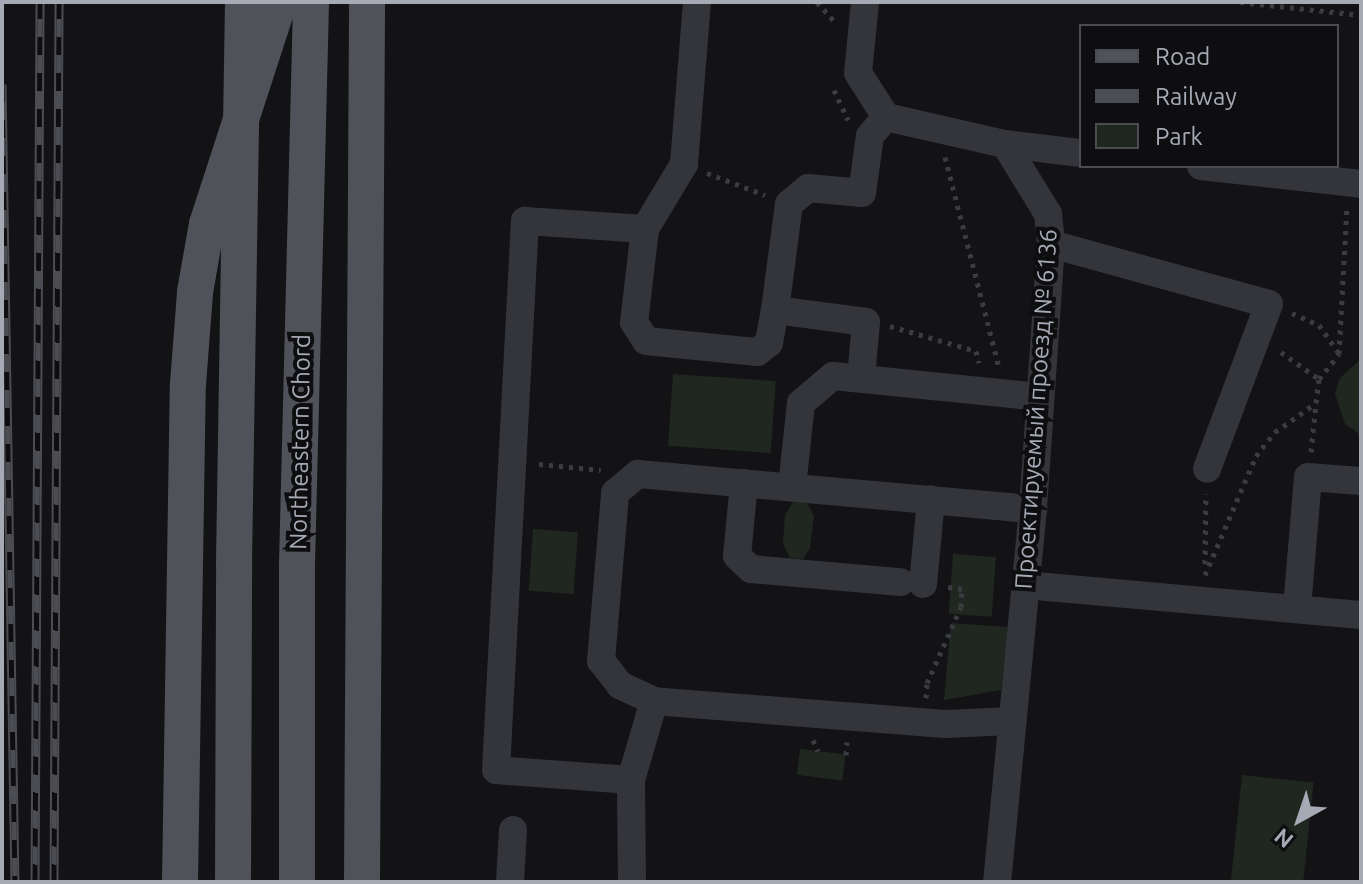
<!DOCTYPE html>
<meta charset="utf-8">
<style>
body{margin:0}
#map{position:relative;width:1363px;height:884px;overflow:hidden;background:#131315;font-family:Ubuntu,sans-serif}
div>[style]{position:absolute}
.green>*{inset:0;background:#1f2720;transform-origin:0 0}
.path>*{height:5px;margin-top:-2.5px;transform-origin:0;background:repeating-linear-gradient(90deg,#3a3c41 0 4px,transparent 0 10px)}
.minor>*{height:28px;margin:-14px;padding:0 14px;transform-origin:14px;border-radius:14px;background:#34353a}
.major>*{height:36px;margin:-18px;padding:0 18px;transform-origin:18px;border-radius:18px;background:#505259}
.rail>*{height:9px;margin-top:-4.5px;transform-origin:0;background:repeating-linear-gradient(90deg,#0e0e10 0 18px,#4b4d53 0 36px);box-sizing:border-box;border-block:2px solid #4b4d53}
.major-bridge>*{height:36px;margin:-18px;padding:0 18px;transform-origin:18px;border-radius:18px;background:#505259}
span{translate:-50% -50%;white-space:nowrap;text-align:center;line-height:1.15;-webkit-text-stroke:8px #0e0e10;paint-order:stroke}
.street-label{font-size:24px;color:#a5aab5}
.frame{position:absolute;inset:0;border:4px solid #a5aab5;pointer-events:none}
.legend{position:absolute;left:1079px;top:24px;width:260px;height:144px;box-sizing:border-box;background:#0e0e10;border:2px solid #4a4c52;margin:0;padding:10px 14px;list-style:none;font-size:24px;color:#a5aab5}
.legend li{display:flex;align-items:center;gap:16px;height:40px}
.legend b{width:40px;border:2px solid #4a4c52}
.north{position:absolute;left:1259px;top:780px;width:80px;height:80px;-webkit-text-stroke:6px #0e0e10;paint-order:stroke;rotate:220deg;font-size:22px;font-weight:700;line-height:32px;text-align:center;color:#a5aab5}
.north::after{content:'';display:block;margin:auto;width:28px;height:36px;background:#a5aab5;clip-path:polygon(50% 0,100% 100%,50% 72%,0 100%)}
</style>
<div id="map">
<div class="green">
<div style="clip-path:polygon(1361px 359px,1361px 435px,1345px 424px,1335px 394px,1340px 378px)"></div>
<div style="left:673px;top:374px;width:103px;height:72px;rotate:4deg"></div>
<div style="clip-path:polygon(793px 502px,807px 503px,814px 516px,810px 548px,803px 559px,790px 558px,783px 543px,785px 515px)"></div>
<div style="left:533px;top:529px;width:45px;height:62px;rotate:4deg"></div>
<div style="left:953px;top:554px;width:43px;height:60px;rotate:4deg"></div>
<div style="clip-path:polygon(951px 623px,1008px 627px,1001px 690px,944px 700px)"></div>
<div style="left:800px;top:749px;width:46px;height:26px;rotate:7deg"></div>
<div style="left:1242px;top:775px;width:72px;height:108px;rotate:6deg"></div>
</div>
<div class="path">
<div style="left:817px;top:2px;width:27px;rotate:48deg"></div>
<div style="left:1240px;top:2px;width:122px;rotate:6.1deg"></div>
<div style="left:834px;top:90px;width:33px;rotate:65deg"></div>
<div style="left:945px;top:157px;width:218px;rotate:75.6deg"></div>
<div style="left:707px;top:173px;width:62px;rotate:20.8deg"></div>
<div style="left:1292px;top:313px;width:30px;rotate:24deg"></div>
<div style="left:1319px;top:325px;width:35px;rotate:55deg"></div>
<div style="left:890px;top:326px;width:90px;rotate:16.2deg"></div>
<div style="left:976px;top:351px;width:12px;rotate:76deg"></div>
<div style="left:1281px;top:352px;width:47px;rotate:35.4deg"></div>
<div style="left:1311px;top:452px;width:49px;rotate:-84.2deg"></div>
<div style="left:539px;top:464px;width:62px;rotate:5.5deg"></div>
<div style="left:1205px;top:564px;width:70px;rotate:-89.2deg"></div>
<div style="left:1205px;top:575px;width:129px;rotate:-66.8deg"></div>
<div style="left:1256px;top:456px;width:31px;rotate:-52deg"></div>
<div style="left:1275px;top:432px;width:50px;rotate:-35.3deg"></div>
<div style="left:1316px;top:403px;width:24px;rotate:-83deg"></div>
<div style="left:1319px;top:379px;width:32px;rotate:-51deg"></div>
<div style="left:1339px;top:354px;width:147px;rotate:-86.9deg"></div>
<div style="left:926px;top:698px;width:15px;rotate:-86deg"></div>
<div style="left:927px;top:683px;width:83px;rotate:-65.9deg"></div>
<div style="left:961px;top:607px;width:18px;rotate:-87deg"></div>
<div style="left:962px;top:589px;width:14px;rotate:-172deg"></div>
<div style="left:813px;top:740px;width:12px;rotate:66deg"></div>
<div style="left:846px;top:755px;width:13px;rotate:-86deg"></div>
</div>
<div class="minor">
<div style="left:697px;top:2px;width:163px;rotate:94.6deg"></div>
<div style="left:684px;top:164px;width:76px;rotate:121deg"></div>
<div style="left:645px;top:229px;width:94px;rotate:96.7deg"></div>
<div style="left:634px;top:322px;width:22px;rotate:58deg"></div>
<div style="left:646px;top:341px;width:112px;rotate:5.7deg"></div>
<div style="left:757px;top:352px;width:15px;rotate:-37deg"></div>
<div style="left:769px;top:343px;width:34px;rotate:-80deg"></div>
<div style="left:865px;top:2px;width:71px;rotate:95.6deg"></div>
<div style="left:858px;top:73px;width:52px;rotate:57.5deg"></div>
<div style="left:886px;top:117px;width:122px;rotate:12.8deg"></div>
<div style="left:1005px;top:144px;width:82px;rotate:58.4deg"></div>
<div style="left:1048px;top:214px;width:30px;rotate:84deg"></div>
<div style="left:1051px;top:244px;width:266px;rotate:93.9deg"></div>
<div style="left:1033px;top:509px;width:375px;rotate:95.5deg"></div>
<div style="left:1005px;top:144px;width:77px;rotate:6.8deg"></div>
<div style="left:1201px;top:166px;width:161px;rotate:6.4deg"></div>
<div style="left:1051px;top:244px;width:226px;rotate:15.4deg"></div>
<div style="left:1269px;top:304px;width:176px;rotate:110.6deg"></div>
<div style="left:861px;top:378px;width:56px;rotate:-84.9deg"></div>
<div style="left:866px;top:322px;width:92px;rotate:-172.5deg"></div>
<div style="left:775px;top:310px;width:107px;rotate:-82.5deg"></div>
<div style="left:789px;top:204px;width:25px;rotate:-40deg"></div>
<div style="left:808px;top:188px;width:54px;rotate:5.3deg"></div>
<div style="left:862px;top:193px;width:58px;rotate:-82deg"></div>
<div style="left:870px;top:136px;width:25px;rotate:-50deg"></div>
<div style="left:744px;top:483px;width:73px;rotate:95.5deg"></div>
<div style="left:737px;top:556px;width:19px;rotate:43deg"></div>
<div style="left:751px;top:569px;width:150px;rotate:5deg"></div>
<div style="left:792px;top:487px;width:84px;rotate:-83.9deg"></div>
<div style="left:801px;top:403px;width:42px;rotate:-40.2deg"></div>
<div style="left:833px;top:376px;width:208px;rotate:5.8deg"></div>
<div style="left:923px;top:584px;width:85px;rotate:-84.6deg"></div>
<div style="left:1025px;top:585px;width:337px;rotate:5.1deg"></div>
<div style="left:1297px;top:608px;width:131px;rotate:-85.2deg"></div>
<div style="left:1308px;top:477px;width:53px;rotate:4.3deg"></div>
<div style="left:1011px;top:721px;width:66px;rotate:177.4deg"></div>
<div style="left:945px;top:724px;width:292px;rotate:-175.5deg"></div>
<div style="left:654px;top:701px;width:38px;rotate:-155deg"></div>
<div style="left:620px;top:685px;width:31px;rotate:-128deg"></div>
<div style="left:601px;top:661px;width:169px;rotate:-85.2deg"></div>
<div style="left:615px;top:493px;width:30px;rotate:-40deg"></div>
<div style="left:638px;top:474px;width:397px;rotate:5.1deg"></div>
<div style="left:631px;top:780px;width:82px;rotate:-73.8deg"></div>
<div style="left:510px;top:882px;width:52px;rotate:-86.7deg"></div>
<div style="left:632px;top:882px;width:102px;rotate:-90.6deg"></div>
<div style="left:631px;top:780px;width:135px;rotate:-175.8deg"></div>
<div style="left:496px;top:770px;width:550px;rotate:-86.98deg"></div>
<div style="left:525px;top:221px;width:120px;rotate:3.8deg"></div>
</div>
<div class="major">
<div style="left:180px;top:882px;width:498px;rotate:-89.1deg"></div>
<div style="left:188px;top:384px;width:92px;rotate:-85.6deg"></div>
<div style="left:195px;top:292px;width:69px;rotate:-80deg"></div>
<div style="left:207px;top:224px;width:233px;rotate:-72deg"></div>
<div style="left:233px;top:882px;width:320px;rotate:-89.8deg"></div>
<div style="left:297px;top:882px;width:318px;rotate:-90deg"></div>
<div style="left:297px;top:564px;width:562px;rotate:-88.57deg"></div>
<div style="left:362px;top:882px;width:880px;rotate:-89.67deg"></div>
</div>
<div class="rail">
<div style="left:2px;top:84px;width:798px;rotate:89.07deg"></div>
<div style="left:35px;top:882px;width:880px;rotate:-89.67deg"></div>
<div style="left:54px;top:882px;width:880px;rotate:-89.67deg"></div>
</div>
<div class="major-bridge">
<div style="left:234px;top:562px;width:560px;rotate:-89.08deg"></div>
</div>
<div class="street-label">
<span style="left:1036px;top:409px;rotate:-86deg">Проектируемый проезд № 6136</span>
<span style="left:300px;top:442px;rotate:-89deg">Northeastern Chord</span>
</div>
<div class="frame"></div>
<ul class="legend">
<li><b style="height:10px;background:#505259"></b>Road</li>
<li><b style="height:10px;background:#4b4d53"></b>Railway</li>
<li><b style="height:22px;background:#1f2720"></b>Park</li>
</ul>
<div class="north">N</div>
</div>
